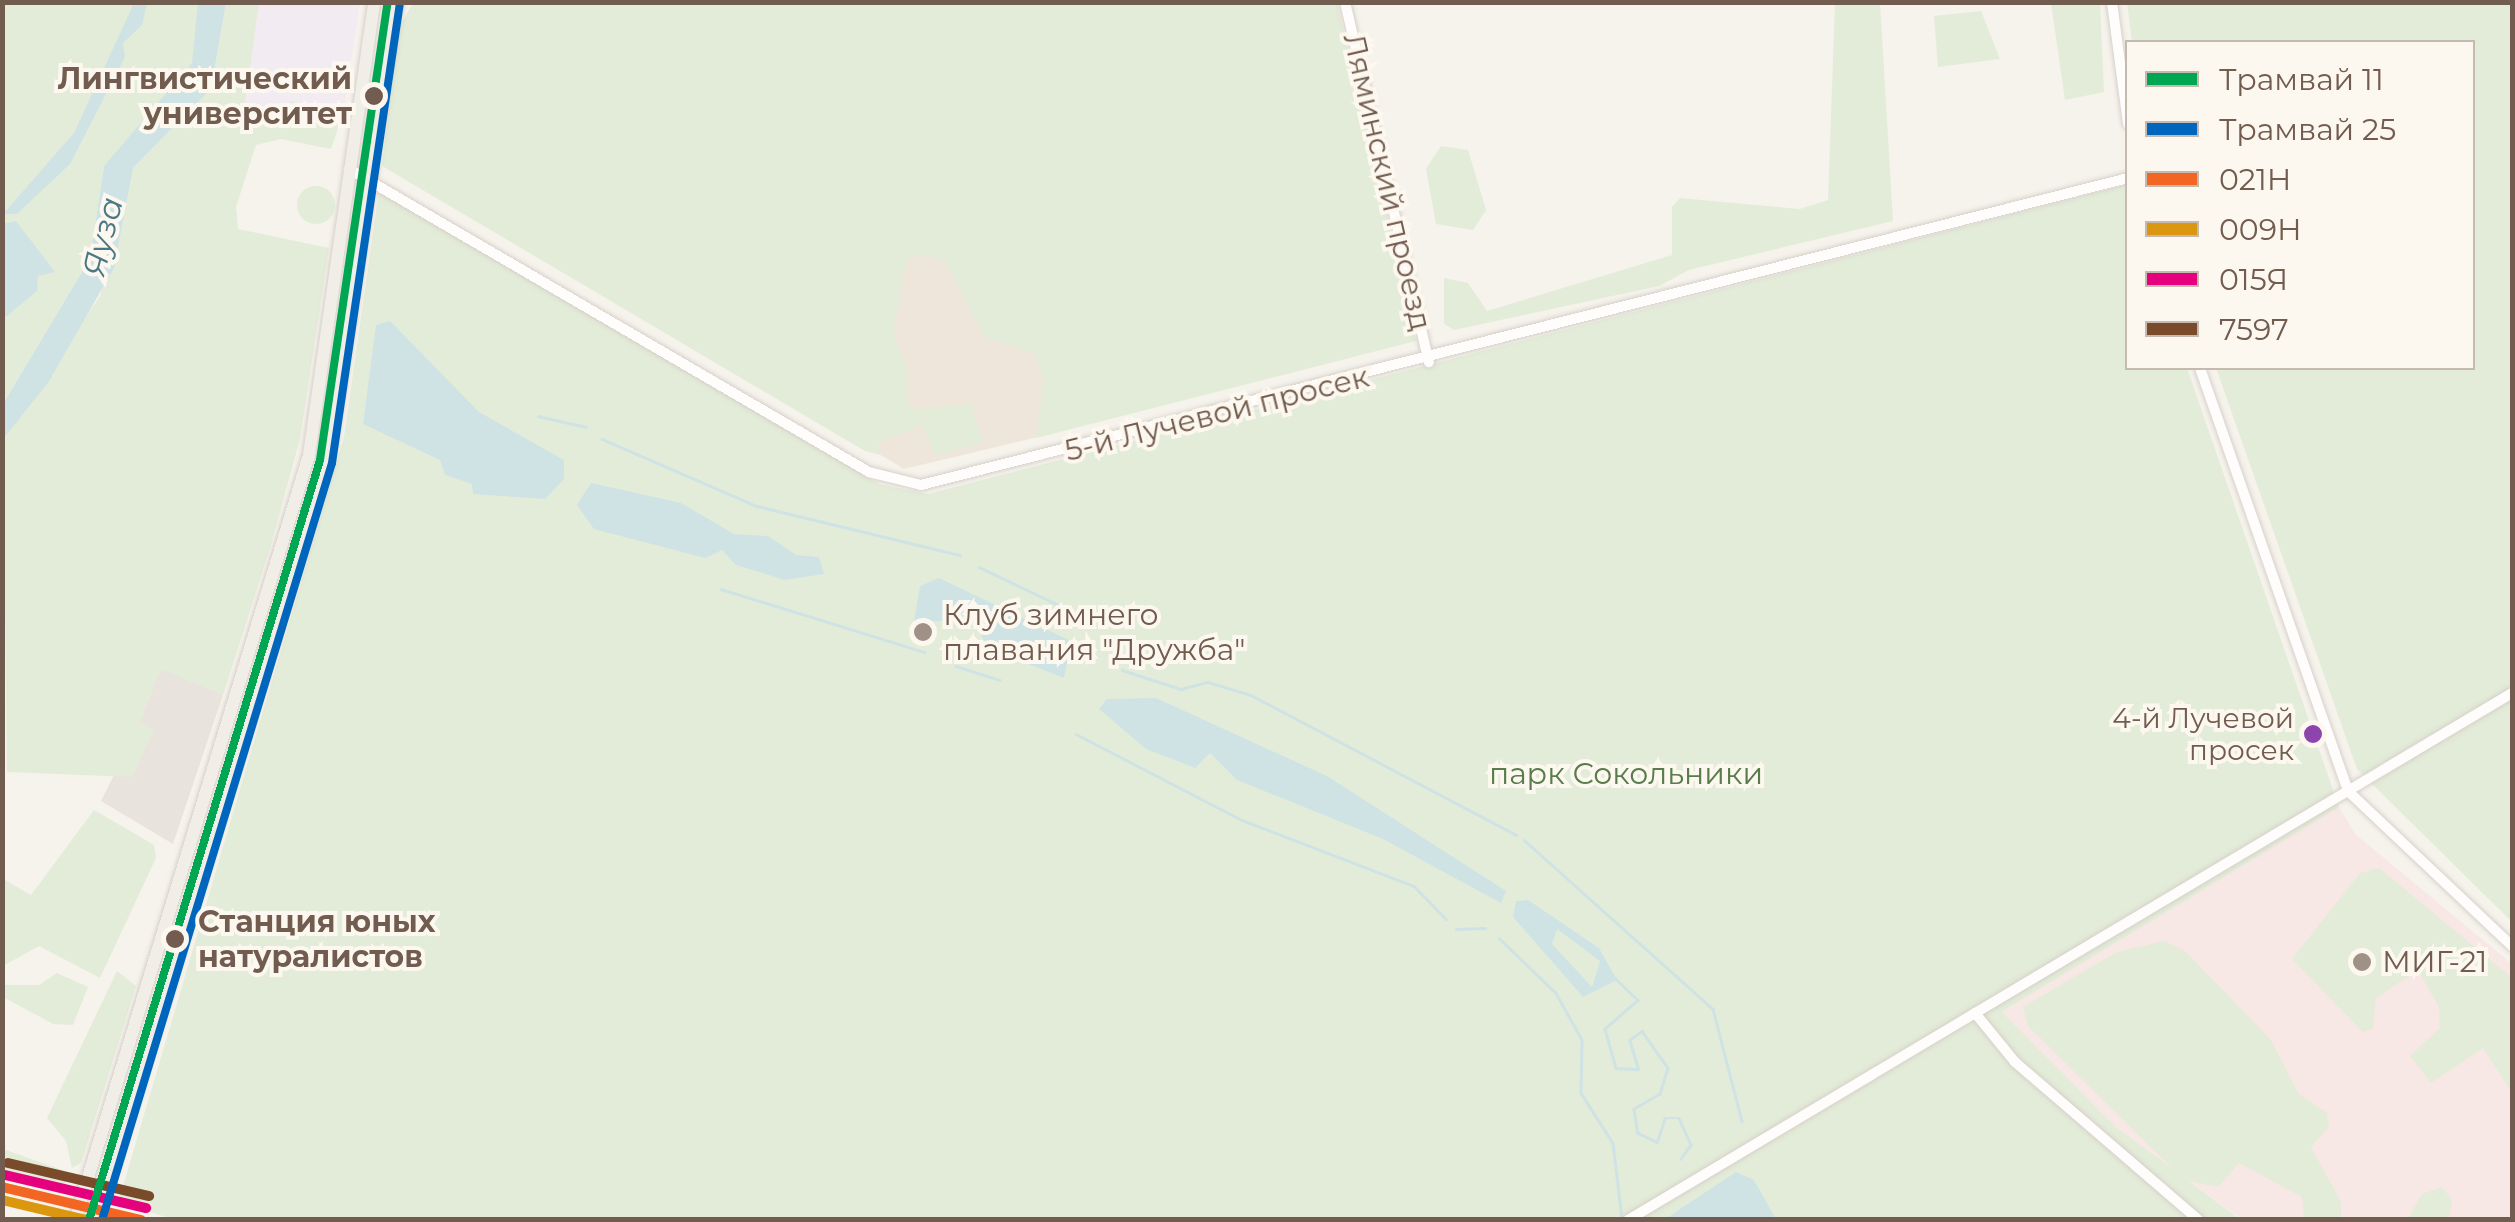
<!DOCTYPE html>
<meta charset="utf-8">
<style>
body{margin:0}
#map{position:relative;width:2515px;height:1222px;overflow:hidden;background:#f6f3ec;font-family:Montserrat,sans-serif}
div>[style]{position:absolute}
.residential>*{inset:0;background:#eee6db}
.industrial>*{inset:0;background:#e8e3dd}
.education>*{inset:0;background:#f3ebf2}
.medical>*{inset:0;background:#f7e7e5}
.green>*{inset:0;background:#e3ecd8}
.round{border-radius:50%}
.water>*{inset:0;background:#cfe3e5}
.stream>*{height:2.5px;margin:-1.25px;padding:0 1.25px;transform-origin:1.25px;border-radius:1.25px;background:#cfe3e5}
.roads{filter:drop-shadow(0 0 2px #d6d0ca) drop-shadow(0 0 2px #d6d0ca)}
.minor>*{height:10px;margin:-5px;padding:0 5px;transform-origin:5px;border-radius:5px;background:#fefdfc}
.major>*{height:12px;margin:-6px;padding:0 6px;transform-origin:6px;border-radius:6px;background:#f1ede7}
.rail-1>*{height:10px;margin:-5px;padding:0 5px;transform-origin:5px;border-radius:5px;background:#f26522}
.rail-2>*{height:10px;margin:-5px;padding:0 5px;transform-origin:5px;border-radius:5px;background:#dc9710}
.rail-3>*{height:10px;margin:-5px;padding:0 5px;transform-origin:5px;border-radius:5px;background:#e5007d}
.rail-4>*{height:10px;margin:-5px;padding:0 5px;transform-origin:5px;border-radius:5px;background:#7a4b2a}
.tram-1>*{height:8px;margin:-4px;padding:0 4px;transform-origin:4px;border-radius:4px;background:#00a651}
.tram-2>*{height:8px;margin:-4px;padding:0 4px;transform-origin:4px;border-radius:4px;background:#0065bd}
.dots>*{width:28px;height:28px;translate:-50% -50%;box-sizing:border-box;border:5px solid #fdf8ef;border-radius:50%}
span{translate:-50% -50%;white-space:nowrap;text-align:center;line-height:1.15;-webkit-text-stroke:8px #fdf8ef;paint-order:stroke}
.bus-label{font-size:28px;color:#725c4f}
.right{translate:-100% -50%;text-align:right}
.stop-label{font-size:30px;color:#725c4f;font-weight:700}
.left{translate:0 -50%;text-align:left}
.street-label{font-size:30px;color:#725c4f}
.poi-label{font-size:30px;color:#725c4f}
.park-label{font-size:30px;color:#587c4b}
.water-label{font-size:32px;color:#4a7984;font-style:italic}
.frame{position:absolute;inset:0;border:5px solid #725c4f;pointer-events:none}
.legend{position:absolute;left:2125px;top:40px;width:350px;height:330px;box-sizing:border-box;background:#fdf8ef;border:2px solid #c5baaf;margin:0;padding:12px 18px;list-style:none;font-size:30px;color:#725c4f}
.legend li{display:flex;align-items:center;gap:20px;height:50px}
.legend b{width:50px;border:2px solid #c5baaf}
</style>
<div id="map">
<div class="residential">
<div style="clip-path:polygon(1018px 224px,1059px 432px,904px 469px,881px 455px,844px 306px,906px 243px)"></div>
</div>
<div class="industrial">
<div style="clip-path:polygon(161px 668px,223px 695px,173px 844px,101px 801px,116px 771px,132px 777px,153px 730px,139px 723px)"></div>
</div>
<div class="education">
<div style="clip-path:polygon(259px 3px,360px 3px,344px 110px,291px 101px,286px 125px,242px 118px)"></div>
</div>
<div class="medical">
<div style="clip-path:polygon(2339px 807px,2355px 834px,2512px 964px,2512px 1220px,2241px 1219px,2116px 1127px,2002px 1012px)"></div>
</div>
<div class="green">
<div style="clip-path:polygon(2px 3px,198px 3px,200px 44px,182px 83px,104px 166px,90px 260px,3px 404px)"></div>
<div style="clip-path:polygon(226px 3px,259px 3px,243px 118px,286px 124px,290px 101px,344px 110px,331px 149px,281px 139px,256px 145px,236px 207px,238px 229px,329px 248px,300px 439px,270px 548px,223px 695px,161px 669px,139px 723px,154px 730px,132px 777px,7px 772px,3px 439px,100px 296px,133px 168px,211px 89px)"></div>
<div style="clip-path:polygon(413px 3px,1337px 3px,1416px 341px,1036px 438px,1044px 382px,1036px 354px,984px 336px,946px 262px,920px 254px,906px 261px,893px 332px,909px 376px,906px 401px,914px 409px,971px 404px,983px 443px,935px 456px,922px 425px,878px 442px,881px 455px,865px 451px,382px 166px,399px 27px)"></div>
<div style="clip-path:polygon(1835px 3px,1880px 3px,1893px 221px,1689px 270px,1659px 286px,1454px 330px,1444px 324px,1444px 278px,1468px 283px,1487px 311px,1672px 255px,1672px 207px,1680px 198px,1800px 209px,1828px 200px)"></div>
<div style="clip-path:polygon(2051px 3px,2100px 3px,2104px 92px,2065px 100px)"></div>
<div style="clip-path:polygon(2127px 3px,2512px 3px,2512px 922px,2357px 769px,2216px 368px,2472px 368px,2472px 42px,2132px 42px)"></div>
<div style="clip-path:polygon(1981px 11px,2000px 59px,1938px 67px,1934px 16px)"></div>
<div style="clip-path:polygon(1441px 146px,1468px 150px,1486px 210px,1473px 230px,1436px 224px,1426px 169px)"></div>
<div style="clip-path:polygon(2126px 185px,2128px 368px,2187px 368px,2339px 807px,2002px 1012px,2116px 1127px,2173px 1169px,2028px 1026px,2023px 1007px,2117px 952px,2164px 941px,2185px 951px,2271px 1040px,2298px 1093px,2327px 1113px,2329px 1127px,2311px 1147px,2341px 1202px,2341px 1219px,2304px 1219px,2302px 1197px,2239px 1163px,2218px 1187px,2189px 1181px,2241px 1220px,177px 1220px,118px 1203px,344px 437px,379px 192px,879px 484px,928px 494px)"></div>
<div class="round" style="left:297px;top:186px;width:38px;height:38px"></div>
<div style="clip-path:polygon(94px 810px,154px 845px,156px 858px,100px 978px,39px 946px,3px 966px,3px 879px,31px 895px)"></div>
<div style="clip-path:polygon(2379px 868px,2512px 978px,2512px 1093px,2483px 1048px,2431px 1083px,2410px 1056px,2440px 1028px,2439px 1007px,2418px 970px,2376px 998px,2373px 1028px,2363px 1032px,2292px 959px,2360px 873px)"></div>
<div style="clip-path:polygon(117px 971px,136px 986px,81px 1163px,72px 1168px,66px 1141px,47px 1118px)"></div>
<div style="clip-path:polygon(57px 973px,88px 987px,73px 1025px,53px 1024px,3px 997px,5px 985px,39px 985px)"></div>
<div style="clip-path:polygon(3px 1149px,68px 1172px,63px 1191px,3px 1179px)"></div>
<div style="clip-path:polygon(2442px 1187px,2452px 1200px,2449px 1219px,2408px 1219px,2422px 1194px)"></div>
</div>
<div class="water">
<div style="clip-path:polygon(134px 3px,147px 3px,142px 25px,123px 43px,125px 57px,70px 164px,17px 214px,3px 214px,74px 133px)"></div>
<div style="clip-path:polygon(198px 3px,226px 3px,211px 89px,133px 168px,114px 268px,48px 383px,3px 439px,3px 404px,90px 259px,104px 166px,192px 63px)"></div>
<div style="clip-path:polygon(16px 221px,55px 272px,38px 276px,37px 291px,3px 319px,3px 224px)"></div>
<div style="clip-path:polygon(390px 321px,479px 412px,564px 460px,564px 479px,545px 499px,473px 494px,472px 484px,445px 475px,440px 460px,363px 424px,376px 325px)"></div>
<div style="clip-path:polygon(591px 483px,681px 503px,734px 534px,768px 536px,796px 555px,819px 557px,824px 574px,785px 580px,736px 565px,722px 550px,705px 558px,594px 529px,577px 505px)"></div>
<div style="clip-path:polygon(939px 578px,1071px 641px,1064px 678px,987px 648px,975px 621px,914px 621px,920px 586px)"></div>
<div style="clip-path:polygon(1156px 698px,1327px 776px,1506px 891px,1501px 903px,1383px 839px,1237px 780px,1210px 753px,1195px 768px,1146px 749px,1099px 709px,1107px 699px)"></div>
<div style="clip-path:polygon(evenodd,1528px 900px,1599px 948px,1617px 980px,1583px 997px,1513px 917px,1516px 901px,1528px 900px,1557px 929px,1600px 961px,1592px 987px,1552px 944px,1557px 929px)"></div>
<div style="clip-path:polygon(1736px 1172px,1754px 1180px,1776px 1219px,1665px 1219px)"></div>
</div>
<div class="stream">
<div style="left:538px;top:416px;width:49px;rotate:12.9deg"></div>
<div style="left:602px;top:439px;width:169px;rotate:23.4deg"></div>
<div style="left:757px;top:506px;width:209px;rotate:13.6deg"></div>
<div style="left:979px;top:567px;width:95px;rotate:25.5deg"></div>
<div style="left:721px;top:589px;width:213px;rotate:17.2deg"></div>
<div style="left:956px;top:666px;width:46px;rotate:17.7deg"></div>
<div style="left:1122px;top:670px;width:62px;rotate:17.9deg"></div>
<div style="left:1181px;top:689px;width:28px;rotate:-15deg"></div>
<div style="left:1208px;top:682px;width:45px;rotate:16.8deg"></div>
<div style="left:1251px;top:695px;width:300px;rotate:27.8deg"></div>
<div style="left:1076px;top:734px;width:187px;rotate:27.4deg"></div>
<div style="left:1242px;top:820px;width:184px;rotate:21deg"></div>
<div style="left:1414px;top:886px;width:46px;rotate:45.9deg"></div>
<div style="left:1524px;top:840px;width:254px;rotate:41.8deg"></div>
<div style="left:1713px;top:1009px;width:116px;rotate:75.5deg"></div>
<div style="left:1456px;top:929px;width:29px;rotate:-2deg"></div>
<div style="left:1499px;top:938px;width:79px;rotate:44deg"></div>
<div style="left:1556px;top:993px;width:54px;rotate:61deg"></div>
<div style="left:1582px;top:1040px;width:53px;rotate:91.1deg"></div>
<div style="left:1581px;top:1093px;width:59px;rotate:57.4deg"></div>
<div style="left:1613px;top:1143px;width:76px;rotate:83.2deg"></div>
<div style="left:1615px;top:978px;width:32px;rotate:44deg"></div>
<div style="left:1638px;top:1000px;width:44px;rotate:138.7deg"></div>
<div style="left:1605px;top:1029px;width:41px;rotate:74.2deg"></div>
<div style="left:1616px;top:1068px;width:22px;rotate:3deg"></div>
<div style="left:1638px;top:1069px;width:30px;rotate:-107deg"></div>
<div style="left:1629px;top:1040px;width:16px;rotate:-35deg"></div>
<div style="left:1642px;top:1031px;width:45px;rotate:54.9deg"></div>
<div style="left:1668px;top:1068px;width:27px;rotate:107deg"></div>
<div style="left:1660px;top:1094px;width:30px;rotate:150deg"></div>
<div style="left:1634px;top:1109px;width:24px;rotate:81deg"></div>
<div style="left:1638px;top:1133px;width:21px;rotate:25deg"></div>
<div style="left:1657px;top:1142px;width:25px;rotate:-72deg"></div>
<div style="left:1665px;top:1118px;width:14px"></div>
<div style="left:1679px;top:1118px;width:30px;rotate:66deg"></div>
<div style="left:1691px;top:1145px;width:17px;rotate:126deg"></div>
</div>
<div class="roads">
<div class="minor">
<div style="left:1345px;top:2px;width:370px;rotate:76.9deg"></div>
<div style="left:2112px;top:2px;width:123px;rotate:82.5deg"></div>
<div style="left:349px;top:169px;width:602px;rotate:30.23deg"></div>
<div style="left:869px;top:472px;width:54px;rotate:14deg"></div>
<div style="left:921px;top:485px;width:1245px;rotate:-14.27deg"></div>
<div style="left:2200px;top:368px;width:448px;rotate:70.7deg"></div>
<div style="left:2348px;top:791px;width:226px;rotate:43.4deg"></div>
<div style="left:1975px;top:1013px;width:63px;rotate:50.8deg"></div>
<div style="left:2015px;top:1062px;width:243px;rotate:40.7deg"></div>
<div style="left:1628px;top:1220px;width:1029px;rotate:-30.8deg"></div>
</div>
<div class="major">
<div style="left:75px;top:1220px;width:800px;rotate:-72.99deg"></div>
<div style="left:309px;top:455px;width:458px;rotate:-81.8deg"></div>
<div style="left:96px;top:1220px;width:792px;rotate:-72.96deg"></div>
<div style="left:328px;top:463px;width:466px;rotate:-81.5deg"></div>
</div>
</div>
<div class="rail-1">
<div style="left:2px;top:1187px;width:143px;rotate:13.4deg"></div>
</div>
<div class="rail-2">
<div style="left:2px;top:1200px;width:86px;rotate:13.4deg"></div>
</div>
<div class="rail-3">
<div style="left:5px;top:1175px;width:145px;rotate:13.2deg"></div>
</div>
<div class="rail-4">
<div style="left:8px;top:1163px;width:145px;rotate:13.2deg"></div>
</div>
<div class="tram-1">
<div style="left:89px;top:1220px;width:794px;rotate:-73.09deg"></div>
<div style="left:320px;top:460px;width:463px;rotate:-81.6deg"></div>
</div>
<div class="tram-2">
<div style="left:102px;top:1220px;width:791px;rotate:-73.1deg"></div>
<div style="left:332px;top:463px;width:464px;rotate:-81.6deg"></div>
</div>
<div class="dots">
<div style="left:374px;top:96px;background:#725c4f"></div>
<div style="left:923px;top:632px;background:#a09186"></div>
<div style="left:2313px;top:734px;background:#8e44ad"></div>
<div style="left:175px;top:939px;background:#725c4f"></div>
<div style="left:2362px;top:962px;background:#a09186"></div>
</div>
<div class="bus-label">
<span class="right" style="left:2294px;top:734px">4-й Лучевой<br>просек</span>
</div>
<div class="stop-label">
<span class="right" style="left:352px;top:96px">Лингвистический<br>университет</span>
<span class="left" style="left:198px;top:939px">Станция юных<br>натуралистов</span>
</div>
<div class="street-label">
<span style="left:1387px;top:182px;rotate:77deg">Ляминский проезд</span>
<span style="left:1217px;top:414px;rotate:-14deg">5-й Лучевой просек</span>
</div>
<div class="poi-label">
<span class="left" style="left:943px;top:632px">Клуб зимнего<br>плавания "Дружба"</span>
<span class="left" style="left:2382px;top:962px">МИГ-21</span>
</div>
<div class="park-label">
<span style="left:1626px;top:774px">парк Сокольники</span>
</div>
<div class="water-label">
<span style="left:103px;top:237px;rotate:-76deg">Яуза</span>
</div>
<div class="frame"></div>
<ul class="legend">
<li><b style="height:12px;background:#00a651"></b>Трамвай 11</li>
<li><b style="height:12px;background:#0065bd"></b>Трамвай 25</li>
<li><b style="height:12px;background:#f26522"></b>021Н</li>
<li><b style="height:12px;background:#dc9710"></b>009Н</li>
<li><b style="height:12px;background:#e5007d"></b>015Я</li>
<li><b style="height:12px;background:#7a4b2a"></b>7597</li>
</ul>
</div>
